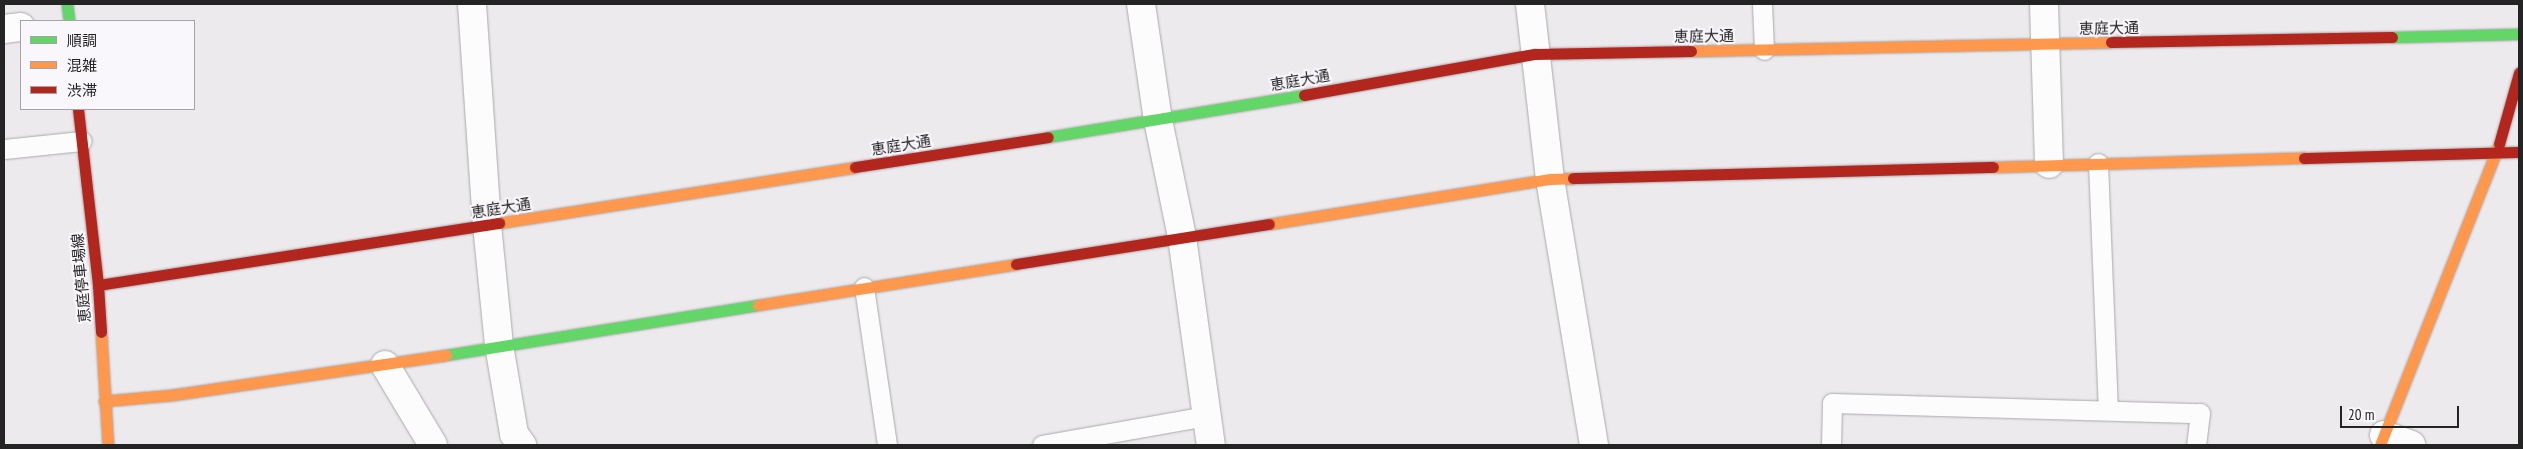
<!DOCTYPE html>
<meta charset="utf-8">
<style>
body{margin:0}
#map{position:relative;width:2523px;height:449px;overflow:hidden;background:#eceaed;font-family:"PT Sans Narrow","Noto Sans JP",sans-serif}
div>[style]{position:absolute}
.roads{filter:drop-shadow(0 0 1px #aaa9ab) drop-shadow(0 0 1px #aaa9ab)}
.lane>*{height:19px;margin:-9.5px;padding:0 9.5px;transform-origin:9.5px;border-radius:9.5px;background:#fcfcfc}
.street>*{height:28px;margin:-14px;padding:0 14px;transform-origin:14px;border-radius:14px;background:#fcfcfc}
.fast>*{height:11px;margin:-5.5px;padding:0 5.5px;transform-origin:5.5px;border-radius:5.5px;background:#63d668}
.slow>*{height:11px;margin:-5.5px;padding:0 5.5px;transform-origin:5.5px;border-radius:5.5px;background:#ff974d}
.jam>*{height:11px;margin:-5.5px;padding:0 5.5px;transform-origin:5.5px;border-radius:5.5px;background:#b3261e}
span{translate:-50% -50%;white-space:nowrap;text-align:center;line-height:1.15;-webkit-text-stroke:4px #faf7fc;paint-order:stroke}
.street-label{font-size:15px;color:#252425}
.frame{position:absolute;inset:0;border:5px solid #252425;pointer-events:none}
.legend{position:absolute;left:20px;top:20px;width:175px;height:90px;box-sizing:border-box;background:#faf7fc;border:1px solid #a5a3a6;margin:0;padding:6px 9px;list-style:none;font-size:15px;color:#252425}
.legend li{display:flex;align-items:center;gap:10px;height:25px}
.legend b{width:25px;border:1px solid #a5a3a6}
.scale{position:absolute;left:2340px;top:406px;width:119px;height:22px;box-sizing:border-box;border:2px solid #252425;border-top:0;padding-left:6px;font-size:15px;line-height:18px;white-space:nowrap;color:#252425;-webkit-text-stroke:4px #faf7fc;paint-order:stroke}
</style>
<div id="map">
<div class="roads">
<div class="lane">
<div style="left:1762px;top:4px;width:46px;rotate:87.5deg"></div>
<div style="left:4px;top:149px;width:78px;rotate:-5.9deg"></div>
<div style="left:2098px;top:163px;width:247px;rotate:87.7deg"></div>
<div style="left:864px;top:287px;width:160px;rotate:81.7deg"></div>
<div style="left:1042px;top:445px;width:168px;rotate:-10deg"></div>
<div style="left:1831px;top:445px;width:42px;rotate:-88.6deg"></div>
<div style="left:1832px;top:403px;width:368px;rotate:1.6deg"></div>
<div style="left:2200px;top:413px;width:32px;rotate:97deg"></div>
</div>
<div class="street">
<div style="left:472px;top:4px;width:222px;rotate:86.1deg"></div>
<div style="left:487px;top:225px;width:121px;rotate:84.3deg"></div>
<div style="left:499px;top:345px;width:90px;rotate:80.4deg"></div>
<div style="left:514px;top:434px;width:14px;rotate:54deg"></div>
<div style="left:1141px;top:4px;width:117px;rotate:81.7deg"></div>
<div style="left:1158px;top:120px;width:119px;rotate:78.4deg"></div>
<div style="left:1182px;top:237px;width:210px;rotate:82.1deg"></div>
<div style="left:1530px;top:4px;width:176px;rotate:83.5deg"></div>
<div style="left:1550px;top:179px;width:270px;rotate:80.6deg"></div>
<div style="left:2044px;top:4px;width:160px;rotate:88.2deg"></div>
<div style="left:4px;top:29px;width:17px;rotate:-7deg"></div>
<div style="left:385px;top:365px;width:93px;rotate:59deg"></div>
<div style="left:2384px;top:435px;width:29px;rotate:20deg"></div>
</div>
<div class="fast">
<div style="left:67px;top:4px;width:17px;rotate:83deg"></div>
<div style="left:2392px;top:37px;width:127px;rotate:-1.4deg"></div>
<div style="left:1048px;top:137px;width:259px;rotate:-9.3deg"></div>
<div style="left:446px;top:355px;width:316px;rotate:-9.1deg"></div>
</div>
<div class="slow">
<div style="left:1691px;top:51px;width:420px;rotate:-1.2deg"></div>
<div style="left:1993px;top:167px;width:311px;rotate:-1.7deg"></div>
<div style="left:499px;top:223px;width:360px;rotate:-8.9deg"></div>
<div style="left:1269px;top:224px;width:285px;rotate:-9.1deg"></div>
<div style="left:1550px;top:179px;width:23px;rotate:-2deg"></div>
<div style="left:758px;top:305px;width:261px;rotate:-9deg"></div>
<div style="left:101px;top:332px;width:113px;rotate:86.5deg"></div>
<div style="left:104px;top:401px;width:68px;rotate:-5deg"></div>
<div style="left:172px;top:395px;width:277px;rotate:-8.3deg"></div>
<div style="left:2380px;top:445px;width:324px;rotate:-68.4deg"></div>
</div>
<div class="jam">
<div style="left:2111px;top:42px;width:281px;rotate:-1deg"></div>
<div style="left:1304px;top:95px;width:235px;rotate:-10.1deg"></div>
<div style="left:1535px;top:54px;width:156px;rotate:-1.1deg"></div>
<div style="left:78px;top:109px;width:177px;rotate:83.5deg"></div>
<div style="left:98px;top:285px;width:47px;rotate:86.3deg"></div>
<div style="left:2499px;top:144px;width:74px;rotate:-74.3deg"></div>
<div style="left:2304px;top:158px;width:215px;rotate:-1.6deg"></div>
<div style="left:855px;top:167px;width:195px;rotate:-8.8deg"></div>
<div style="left:1573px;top:178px;width:420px;rotate:-1.5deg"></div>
<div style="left:1016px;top:264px;width:256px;rotate:-9deg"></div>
<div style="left:98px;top:285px;width:406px;rotate:-8.8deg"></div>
</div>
</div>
<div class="street-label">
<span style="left:2109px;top:28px;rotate:-1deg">恵庭大通</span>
<span style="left:1704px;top:36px;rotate:-1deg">恵庭大通</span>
<span style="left:1300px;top:80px;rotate:-10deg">恵庭大通</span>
<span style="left:901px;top:145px;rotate:-9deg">恵庭大通</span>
<span style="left:501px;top:208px;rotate:-9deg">恵庭大通</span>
<span style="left:81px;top:278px;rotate:-95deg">恵庭停車場線</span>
</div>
<div class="frame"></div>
<ul class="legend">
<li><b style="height:6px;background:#63d668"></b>順調</li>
<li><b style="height:6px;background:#ff974d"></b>混雑</li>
<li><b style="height:6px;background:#b3261e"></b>渋滞</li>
</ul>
<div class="scale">20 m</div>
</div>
